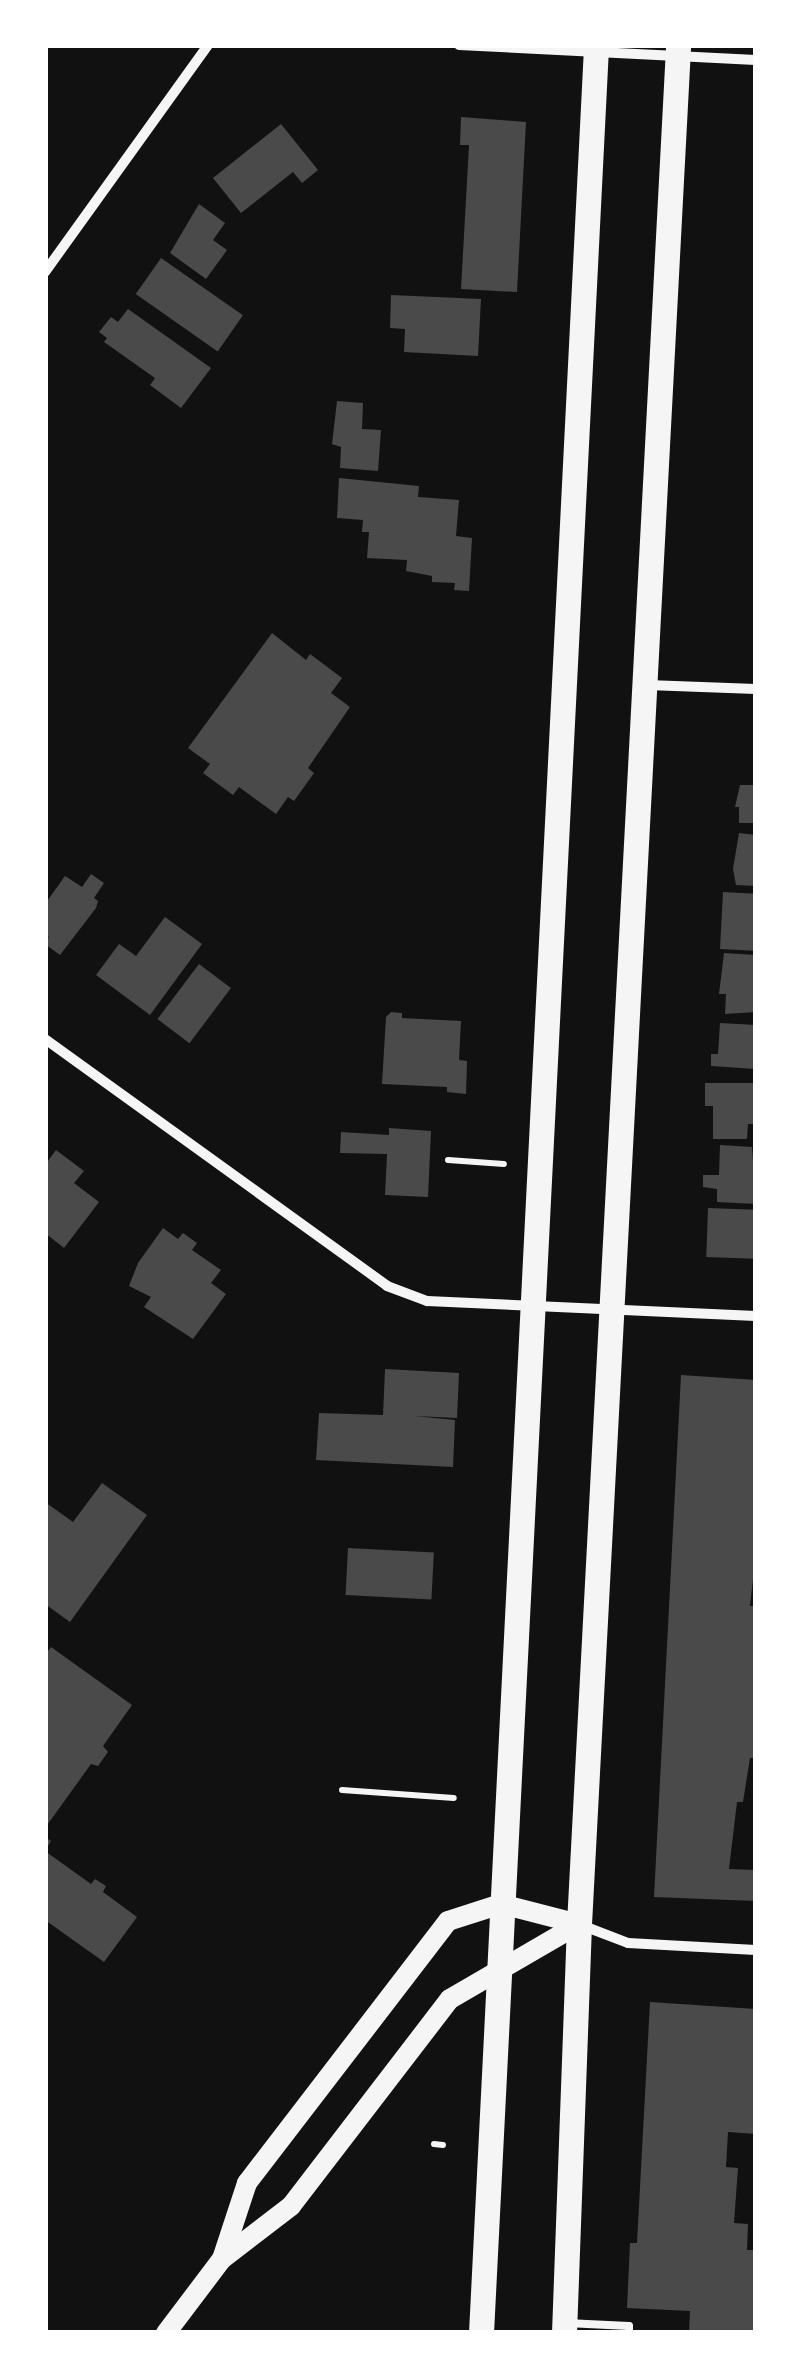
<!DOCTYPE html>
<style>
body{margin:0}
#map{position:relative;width:801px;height:2378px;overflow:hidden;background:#111;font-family:Signika,sans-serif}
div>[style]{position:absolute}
.building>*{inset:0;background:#4a4a4a;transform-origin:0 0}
.path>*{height:6px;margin:-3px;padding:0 3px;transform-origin:3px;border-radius:3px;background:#f5f5f5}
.service>*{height:8px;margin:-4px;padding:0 4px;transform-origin:4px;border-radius:4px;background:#f5f5f5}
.minor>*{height:10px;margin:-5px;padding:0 5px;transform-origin:5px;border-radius:5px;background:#f5f5f5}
.secondary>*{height:20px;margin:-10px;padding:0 10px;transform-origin:10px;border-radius:10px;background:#f5f5f5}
.primary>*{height:25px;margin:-12.5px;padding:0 12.5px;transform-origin:12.5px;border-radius:12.5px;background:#f5f5f5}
span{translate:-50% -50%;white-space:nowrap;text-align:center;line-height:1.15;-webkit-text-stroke:8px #fff;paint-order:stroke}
.frame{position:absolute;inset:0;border:48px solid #fff;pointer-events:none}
</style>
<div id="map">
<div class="building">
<div style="clip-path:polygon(461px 117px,526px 122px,517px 292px,461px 289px,469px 145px,460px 145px)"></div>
<div style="clip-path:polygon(281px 124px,318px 170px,302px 183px,293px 172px,241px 213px,213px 178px)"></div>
<div style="clip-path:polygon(199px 204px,225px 223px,213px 240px,227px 250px,206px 279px,170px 253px)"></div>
<div style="left:161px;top:258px;width:100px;height:44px;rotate:35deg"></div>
<div style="clip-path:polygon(391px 295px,481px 299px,478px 356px,404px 352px,405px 329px,390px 328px)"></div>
<div style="clip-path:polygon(128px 309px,211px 368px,181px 408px,150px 385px,155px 378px,104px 342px,107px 338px,99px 332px,111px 317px,118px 322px)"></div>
<div style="clip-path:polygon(337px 401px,363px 403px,362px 429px,381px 430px,378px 471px,340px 468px,341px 447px,332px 444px)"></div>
<div style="clip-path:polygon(339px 478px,419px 486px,418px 497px,459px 500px,456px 536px,472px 538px,469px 591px,454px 590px,455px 583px,432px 582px,432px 576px,406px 571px,407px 560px,367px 558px,369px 532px,362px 532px,363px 520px,337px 518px)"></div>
<div style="clip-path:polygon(272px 633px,306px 660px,310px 654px,342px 678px,331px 693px,350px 707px,308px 768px,314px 773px,294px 801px,288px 797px,276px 814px,239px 787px,233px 795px,203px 773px,210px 764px,188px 748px)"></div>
<div style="clip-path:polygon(740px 785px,756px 785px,756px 823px,739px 823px,739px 807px,735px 807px)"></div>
<div style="clip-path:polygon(739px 833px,756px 835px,756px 886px,736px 885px,733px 869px)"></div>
<div style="clip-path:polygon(91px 874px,104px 883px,94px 898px,98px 901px,96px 908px,60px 955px,45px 944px,49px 937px,45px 934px,45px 904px,65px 876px,82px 887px)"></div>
<div style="left:723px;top:892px;width:33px;height:57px;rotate:3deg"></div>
<div style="clip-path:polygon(165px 917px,202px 944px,150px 1015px,96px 975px,119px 944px,136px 956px)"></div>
<div style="clip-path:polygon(724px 953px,756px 955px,756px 1012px,725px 1014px,726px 994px,719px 994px)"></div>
<div style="left:199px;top:964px;width:40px;height:69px;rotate:37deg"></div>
<div style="clip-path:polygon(391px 1012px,402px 1013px,402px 1018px,461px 1021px,459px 1060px,467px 1061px,466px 1094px,447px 1092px,447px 1087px,382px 1084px,386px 1017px)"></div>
<div style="clip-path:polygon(720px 1023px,756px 1025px,756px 1069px,711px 1066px,711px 1054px,718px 1054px)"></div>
<div style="clip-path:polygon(705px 1083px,756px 1083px,756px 1124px,748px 1124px,747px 1139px,713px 1139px,713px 1106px,705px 1106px)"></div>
<div style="clip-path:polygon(389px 1128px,431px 1131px,428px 1197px,385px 1195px,387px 1154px,340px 1153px,341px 1132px,389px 1135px)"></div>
<div style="clip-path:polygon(720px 1145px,752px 1147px,756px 1204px,717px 1202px,717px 1189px,703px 1187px,703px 1175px,719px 1175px)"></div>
<div style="clip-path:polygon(56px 1150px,84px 1171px,74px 1183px,99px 1202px,64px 1248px,45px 1233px,45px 1165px)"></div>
<div style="left:708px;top:1208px;width:48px;height:49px;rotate:2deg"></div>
<div style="clip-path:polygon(163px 1228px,178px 1239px,183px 1233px,197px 1243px,192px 1250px,221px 1270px,211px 1283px,226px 1294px,193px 1339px,144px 1307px,151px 1297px,129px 1286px,138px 1263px)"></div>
<div style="clip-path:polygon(385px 1369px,459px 1373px,457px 1418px,414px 1416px,455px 1420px,453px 1467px,316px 1460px,319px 1413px,383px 1415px)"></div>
<div style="clip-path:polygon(681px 1375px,756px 1380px,756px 1552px,750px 1606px,756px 1606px,756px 1758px,750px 1758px,743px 1802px,737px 1802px,729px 1869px,756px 1870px,756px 1901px,654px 1897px)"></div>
<div style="clip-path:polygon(102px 1483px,147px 1515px,70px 1622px,45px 1604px,45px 1502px,73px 1522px)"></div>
<div style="left:348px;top:1548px;width:86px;height:47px;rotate:3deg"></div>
<div style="clip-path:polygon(51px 1647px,132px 1705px,103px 1746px,108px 1752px,98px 1766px,91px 1764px,45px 1828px,45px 1655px)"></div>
<div style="clip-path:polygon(45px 1837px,51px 1841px,45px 1851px,91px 1884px,95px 1879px,106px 1886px,103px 1892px,137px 1917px,104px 1962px,45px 1920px)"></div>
<div style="clip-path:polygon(650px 2002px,756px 2009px,756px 2134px,728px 2132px,726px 2167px,738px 2168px,734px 2223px,748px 2224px,747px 2250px,756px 2250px,756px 2333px,689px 2333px,690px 2311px,627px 2308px,630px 2243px,637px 2243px)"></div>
</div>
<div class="path">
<div style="left:448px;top:1160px;width:56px;rotate:4.1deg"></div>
<div style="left:342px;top:1790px;width:112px;rotate:4.1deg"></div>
<div style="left:434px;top:2144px;width:9px;rotate:6deg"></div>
</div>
<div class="service">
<div style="left:566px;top:2323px;width:63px;rotate:2.7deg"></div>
<div style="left:629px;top:2326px;width:7px;rotate:90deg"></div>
</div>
<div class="minor">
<div style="left:459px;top:45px;width:297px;rotate:2.9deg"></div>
<div style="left:45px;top:272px;width:279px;rotate:-54.3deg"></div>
<div style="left:647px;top:685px;width:109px;rotate:2.1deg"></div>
<div style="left:45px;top:1039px;width:422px;rotate:35.8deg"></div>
<div style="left:387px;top:1286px;width:43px;rotate:20.6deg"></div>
<div style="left:427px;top:1301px;width:329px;rotate:2.6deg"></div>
<div style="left:581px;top:1925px;width:50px;rotate:21deg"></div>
<div style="left:628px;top:1943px;width:128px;rotate:3.1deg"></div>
</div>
<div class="secondary">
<div style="left:222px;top:2259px;width:80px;rotate:-71.8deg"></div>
<div style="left:247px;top:2183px;width:330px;rotate:-52.5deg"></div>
<div style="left:448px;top:1921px;width:56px;rotate:-17.8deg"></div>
<div style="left:501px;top:1904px;width:81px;rotate:14.4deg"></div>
<div style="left:166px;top:2333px;width:93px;rotate:-52.9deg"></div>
<div style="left:222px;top:2259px;width:87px;rotate:-37.5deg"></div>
<div style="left:291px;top:2206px;width:261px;rotate:-52.5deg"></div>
<div style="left:450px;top:1999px;width:149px;rotate:-30.2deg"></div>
</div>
<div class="primary">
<div style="left:481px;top:2333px;width:2291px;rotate:-87.12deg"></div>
<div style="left:564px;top:2333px;width:409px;rotate:-87.9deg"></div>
<div style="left:579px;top:1924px;width:1882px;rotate:-86.98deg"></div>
</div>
<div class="frame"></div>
</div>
